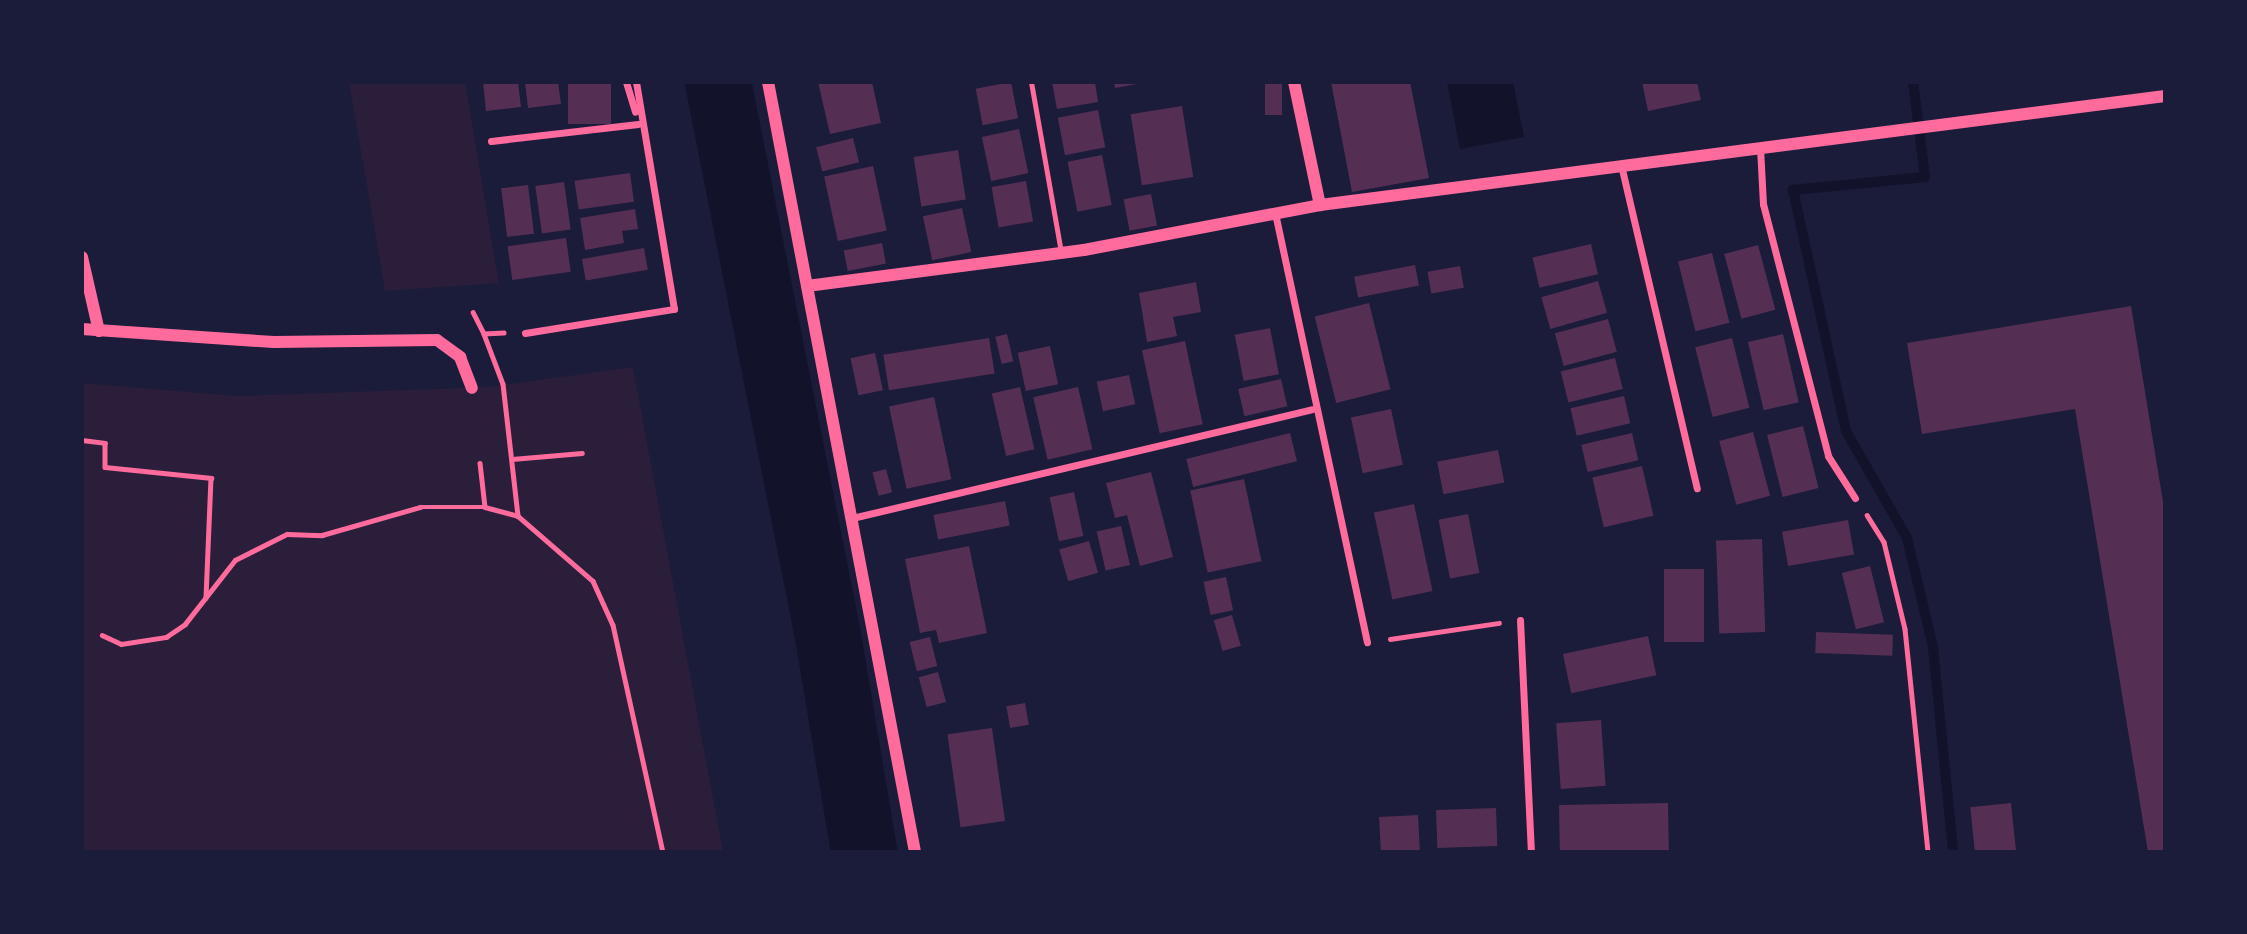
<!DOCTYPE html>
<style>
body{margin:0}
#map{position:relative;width:2247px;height:934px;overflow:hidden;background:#1b1b3a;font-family:"Titillium Web",sans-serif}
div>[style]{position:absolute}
.green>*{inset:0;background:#2a1e3b}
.water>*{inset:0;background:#12122b}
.stream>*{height:10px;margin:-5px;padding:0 5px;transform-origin:5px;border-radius:5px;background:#12122b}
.river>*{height:66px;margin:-33px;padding:0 33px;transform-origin:33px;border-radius:33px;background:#12122b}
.building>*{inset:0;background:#542f53;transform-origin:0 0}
.path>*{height:4.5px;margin:-2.25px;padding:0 2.25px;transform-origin:2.25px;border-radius:2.25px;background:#ff6b9d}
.service>*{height:5px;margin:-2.5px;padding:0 2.5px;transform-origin:2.5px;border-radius:2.5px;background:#ff6b9d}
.minor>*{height:7px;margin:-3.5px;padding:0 3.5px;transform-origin:3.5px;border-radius:3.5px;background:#ff6b9d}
.tertiary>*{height:12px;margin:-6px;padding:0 6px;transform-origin:6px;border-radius:6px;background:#ff6b9d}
span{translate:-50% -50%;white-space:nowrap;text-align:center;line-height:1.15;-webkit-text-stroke:7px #1b1b3a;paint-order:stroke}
.frame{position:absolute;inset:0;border:84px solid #1b1b3a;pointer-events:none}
</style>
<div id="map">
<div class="green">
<div style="clip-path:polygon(349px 82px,465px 82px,499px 283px,385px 291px)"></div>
<div style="clip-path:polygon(633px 367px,723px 852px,82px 852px,82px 383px,237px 396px,488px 387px)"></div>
</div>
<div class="water">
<div style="clip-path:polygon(1447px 82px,1513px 82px,1524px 137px,1460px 149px)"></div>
</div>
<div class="stream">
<div style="left:1913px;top:82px;width:96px;rotate:82.8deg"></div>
<div style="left:1925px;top:177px;width:133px;rotate:174.4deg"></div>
<div style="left:1793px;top:190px;width:247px;rotate:77.6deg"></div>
<div style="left:1846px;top:431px;width:123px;rotate:60.3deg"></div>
<div style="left:1907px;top:538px;width:112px;rotate:76.6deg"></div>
<div style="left:1933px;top:647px;width:206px;rotate:84.4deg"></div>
</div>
<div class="river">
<div style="left:718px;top:82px;width:565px;rotate:78.77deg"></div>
<div style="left:828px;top:636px;width:219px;rotate:80.5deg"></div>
</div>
<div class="building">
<div style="clip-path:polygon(483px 82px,518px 82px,521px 107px,486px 111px)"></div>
<div style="clip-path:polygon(525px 82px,558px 82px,561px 104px,528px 108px)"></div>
<div style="left:568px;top:82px;width:43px;height:42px"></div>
<div style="clip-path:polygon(818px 82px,872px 82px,881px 123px,830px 134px)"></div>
<div style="left:1011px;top:82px;width:37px;height:36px;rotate:79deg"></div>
<div style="clip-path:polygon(1052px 82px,1095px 82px,1098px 102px,1057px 109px)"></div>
<div style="clip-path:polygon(1114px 82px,1137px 82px,1137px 84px,1115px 88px)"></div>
<div style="left:1265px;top:82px;width:17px;height:33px"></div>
<div style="clip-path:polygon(1331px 82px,1410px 82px,1429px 178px,1352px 192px)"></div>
<div style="clip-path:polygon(1642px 82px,1697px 82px,1701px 100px,1648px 111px)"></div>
<div style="left:1182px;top:106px;width:72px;height:52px;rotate:81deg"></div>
<div style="left:1098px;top:110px;width:38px;height:41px;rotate:79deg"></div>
<div style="left:1019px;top:129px;width:45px;height:38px;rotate:78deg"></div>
<div style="left:853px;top:138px;width:25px;height:38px;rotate:76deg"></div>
<div style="left:958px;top:150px;width:50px;height:45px;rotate:81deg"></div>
<div style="left:1102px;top:155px;width:51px;height:35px;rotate:79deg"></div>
<div style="left:873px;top:166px;width:66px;height:50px;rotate:78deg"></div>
<div style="left:630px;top:173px;width:29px;height:56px;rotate:82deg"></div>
<div style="left:1026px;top:181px;width:41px;height:35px;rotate:80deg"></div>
<div style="left:564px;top:182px;width:48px;height:29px;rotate:82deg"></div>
<div style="left:528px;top:185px;width:49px;height:27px;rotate:83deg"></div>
<div style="left:1151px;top:194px;width:32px;height:28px;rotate:79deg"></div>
<div style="left:962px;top:208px;width:45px;height:40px;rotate:78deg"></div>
<div style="clip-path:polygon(635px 209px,638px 229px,622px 231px,624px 243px,585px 250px,580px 218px)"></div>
<div style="left:566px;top:238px;width:34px;height:59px;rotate:82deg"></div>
<div style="left:882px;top:243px;width:21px;height:39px;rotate:79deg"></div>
<div style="left:1591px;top:244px;width:31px;height:60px;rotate:77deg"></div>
<div style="left:1758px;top:245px;width:67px;height:35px;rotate:75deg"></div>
<div style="left:644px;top:248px;width:22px;height:63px;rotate:80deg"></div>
<div style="left:1712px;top:253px;width:72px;height:35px;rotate:76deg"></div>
<div style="left:1415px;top:265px;width:21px;height:62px;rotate:79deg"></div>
<div style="left:1460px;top:266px;width:22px;height:33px;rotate:80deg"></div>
<div style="left:1598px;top:281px;width:33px;height:59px;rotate:74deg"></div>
<div style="clip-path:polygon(1196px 282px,1201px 312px,1173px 317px,1177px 336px,1147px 342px,1139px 293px)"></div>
<div style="left:1369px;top:303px;width:89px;height:56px;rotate:76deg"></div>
<div style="clip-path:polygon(2131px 306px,2165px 514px,2165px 852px,2148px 852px,2075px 409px,1922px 434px,1907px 343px)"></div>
<div style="left:1608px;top:319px;width:34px;height:55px;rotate:75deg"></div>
<div style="left:1270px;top:328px;width:47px;height:36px;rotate:79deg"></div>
<div style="left:1007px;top:334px;width:28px;height:12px;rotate:77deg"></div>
<div style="left:1783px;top:334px;width:70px;height:36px;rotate:77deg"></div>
<div style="left:989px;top:338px;width:36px;height:107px;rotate:81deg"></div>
<div style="left:1732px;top:338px;width:72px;height:38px;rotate:76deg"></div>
<div style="left:1185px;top:341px;width:85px;height:44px;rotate:78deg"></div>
<div style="left:1050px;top:346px;width:39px;height:33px;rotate:78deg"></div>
<div style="left:875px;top:353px;width:38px;height:25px;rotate:78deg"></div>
<div style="left:1615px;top:358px;width:32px;height:56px;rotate:76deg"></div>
<div style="left:1129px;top:375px;width:30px;height:33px;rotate:78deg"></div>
<div style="left:1281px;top:379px;width:28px;height:44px;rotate:77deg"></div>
<div style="left:1020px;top:387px;width:64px;height:29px;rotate:77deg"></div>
<div style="left:1078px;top:387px;width:64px;height:46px;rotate:77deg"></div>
<div style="left:1624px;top:396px;width:28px;height:55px;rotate:77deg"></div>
<div style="left:934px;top:397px;width:84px;height:46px;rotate:78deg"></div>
<div style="left:1391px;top:409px;width:57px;height:41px;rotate:78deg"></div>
<div style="left:1803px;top:426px;width:64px;height:37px;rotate:76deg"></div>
<div style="left:1753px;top:432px;width:66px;height:35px;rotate:75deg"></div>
<div style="left:1290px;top:433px;width:29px;height:107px;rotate:76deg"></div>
<div style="left:1632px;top:433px;width:28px;height:52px;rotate:77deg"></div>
<div style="left:1498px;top:450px;width:33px;height:62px;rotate:79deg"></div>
<div style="left:1642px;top:466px;width:51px;height:51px;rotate:77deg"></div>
<div style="left:886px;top:469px;width:24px;height:14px;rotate:75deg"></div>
<div style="clip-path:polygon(1151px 472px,1173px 557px,1140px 566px,1127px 515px,1115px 518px,1106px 483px)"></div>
<div style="left:1244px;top:479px;width:84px;height:55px;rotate:78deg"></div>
<div style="left:1074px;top:492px;width:45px;height:25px;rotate:78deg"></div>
<div style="left:1005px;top:501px;width:25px;height:73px;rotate:79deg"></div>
<div style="left:1414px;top:504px;width:89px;height:41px;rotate:78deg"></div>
<div style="left:1468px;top:514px;width:60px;height:30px;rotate:79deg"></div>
<div style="left:1848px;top:520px;width:35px;height:67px;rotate:80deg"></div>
<div style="left:1121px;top:526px;width:40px;height:25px;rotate:77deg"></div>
<div style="left:1762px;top:539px;width:93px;height:46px;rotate:88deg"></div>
<div style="left:1089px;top:541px;width:33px;height:31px;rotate:74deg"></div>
<div style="clip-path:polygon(969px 546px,987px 633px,939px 643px,936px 630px,920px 633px,905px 559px)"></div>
<div style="left:1870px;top:566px;width:58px;height:29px;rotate:76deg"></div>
<div style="left:1664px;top:569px;width:40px;height:73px"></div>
<div style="left:1226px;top:577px;width:34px;height:23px;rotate:78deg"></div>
<div style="left:1232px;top:615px;width:32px;height:19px;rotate:74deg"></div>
<div style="left:1816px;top:632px;width:77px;height:21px;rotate:2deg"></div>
<div style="left:1648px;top:636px;width:40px;height:87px;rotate:78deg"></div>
<div style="left:930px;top:637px;width:30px;height:21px;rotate:76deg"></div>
<div style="left:938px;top:672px;width:31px;height:20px;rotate:75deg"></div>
<div style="left:1025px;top:703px;width:22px;height:19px;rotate:80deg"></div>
<div style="left:1601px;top:720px;width:66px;height:45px;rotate:86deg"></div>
<div style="left:992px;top:728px;width:94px;height:45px;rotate:82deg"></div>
<div style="left:1668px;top:803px;width:49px;height:109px;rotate:89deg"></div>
<div style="left:2011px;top:803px;width:49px;height:41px;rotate:84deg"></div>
<div style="left:1496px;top:808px;width:38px;height:60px;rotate:88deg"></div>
<div style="left:1418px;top:815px;width:37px;height:39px;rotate:87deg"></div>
</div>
<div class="path">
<div style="left:473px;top:312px;width:25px;rotate:63deg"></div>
<div style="left:504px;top:333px;width:20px;rotate:177deg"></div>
<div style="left:484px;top:334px;width:53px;rotate:69.2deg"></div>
<div style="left:503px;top:384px;width:133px;rotate:83.5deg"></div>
<div style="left:82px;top:440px;width:23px;rotate:7deg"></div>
<div style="left:105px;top:443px;width:24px;rotate:90deg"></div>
<div style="left:105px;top:467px;width:107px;rotate:5.9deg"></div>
<div style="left:211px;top:478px;width:120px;rotate:92.4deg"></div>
<div style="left:512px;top:459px;width:70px;rotate:-4.9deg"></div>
<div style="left:480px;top:463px;width:44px;rotate:83.5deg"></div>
<div style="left:1867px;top:515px;width:32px;rotate:58deg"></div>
<div style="left:1884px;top:542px;width:89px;rotate:76.4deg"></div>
<div style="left:1905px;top:629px;width:224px;rotate:84.1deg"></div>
<div style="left:102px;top:635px;width:21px;rotate:25deg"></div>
<div style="left:121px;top:644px;width:46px;rotate:-8.8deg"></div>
<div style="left:166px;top:637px;width:23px;rotate:-34deg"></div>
<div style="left:185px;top:624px;width:81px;rotate:-52deg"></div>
<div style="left:235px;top:560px;width:58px;rotate:-26.6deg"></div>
<div style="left:287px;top:534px;width:35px;rotate:2deg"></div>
<div style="left:322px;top:535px;width:102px;rotate:-15.9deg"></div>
<div style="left:420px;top:507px;width:65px"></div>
<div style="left:485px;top:507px;width:34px;rotate:15deg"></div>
<div style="left:518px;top:516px;width:99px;rotate:40.9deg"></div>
<div style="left:593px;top:581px;width:48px;rotate:65.6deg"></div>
<div style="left:613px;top:625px;width:232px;rotate:77.6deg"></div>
<div style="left:1390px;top:639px;width:110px;rotate:-8.4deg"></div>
</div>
<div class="service">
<div style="left:1031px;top:82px;width:173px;rotate:80deg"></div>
</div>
<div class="minor">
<div style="left:626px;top:82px;width:31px;rotate:73deg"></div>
<div style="left:491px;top:141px;width:148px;rotate:-6.6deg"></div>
<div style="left:1760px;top:147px;width:57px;rotate:87deg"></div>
<div style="left:1763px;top:204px;width:260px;rotate:75.5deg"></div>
<div style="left:1828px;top:456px;width:50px;rotate:57.3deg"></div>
<div style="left:1621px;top:165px;width:332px;rotate:76.8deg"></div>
<div style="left:1275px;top:213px;width:439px;rotate:77.9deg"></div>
<div style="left:525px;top:333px;width:151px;rotate:-9.2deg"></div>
<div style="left:674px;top:309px;width:230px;rotate:-99.5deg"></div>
<div style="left:852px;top:518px;width:473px;rotate:-13.3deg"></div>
<div style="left:1520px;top:620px;width:232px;rotate:87.3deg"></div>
</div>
<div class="tertiary">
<div style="left:768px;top:82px;width:784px;rotate:79.19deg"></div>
<div style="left:1294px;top:82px;width:126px;rotate:78.1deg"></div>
<div style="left:82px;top:257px;width:76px;rotate:77.1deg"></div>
<div style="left:807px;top:286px;width:279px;rotate:-7.4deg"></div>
<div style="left:1084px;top:250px;width:240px;rotate:-10.8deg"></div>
<div style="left:1320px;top:205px;width:852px;rotate:-7.35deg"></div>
<div style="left:82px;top:329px;width:192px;rotate:3.9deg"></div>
<div style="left:274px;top:342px;width:163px;rotate:-0.7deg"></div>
<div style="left:437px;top:340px;width:29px;rotate:36deg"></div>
<div style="left:460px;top:357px;width:33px;rotate:69deg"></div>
</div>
<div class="frame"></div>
</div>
